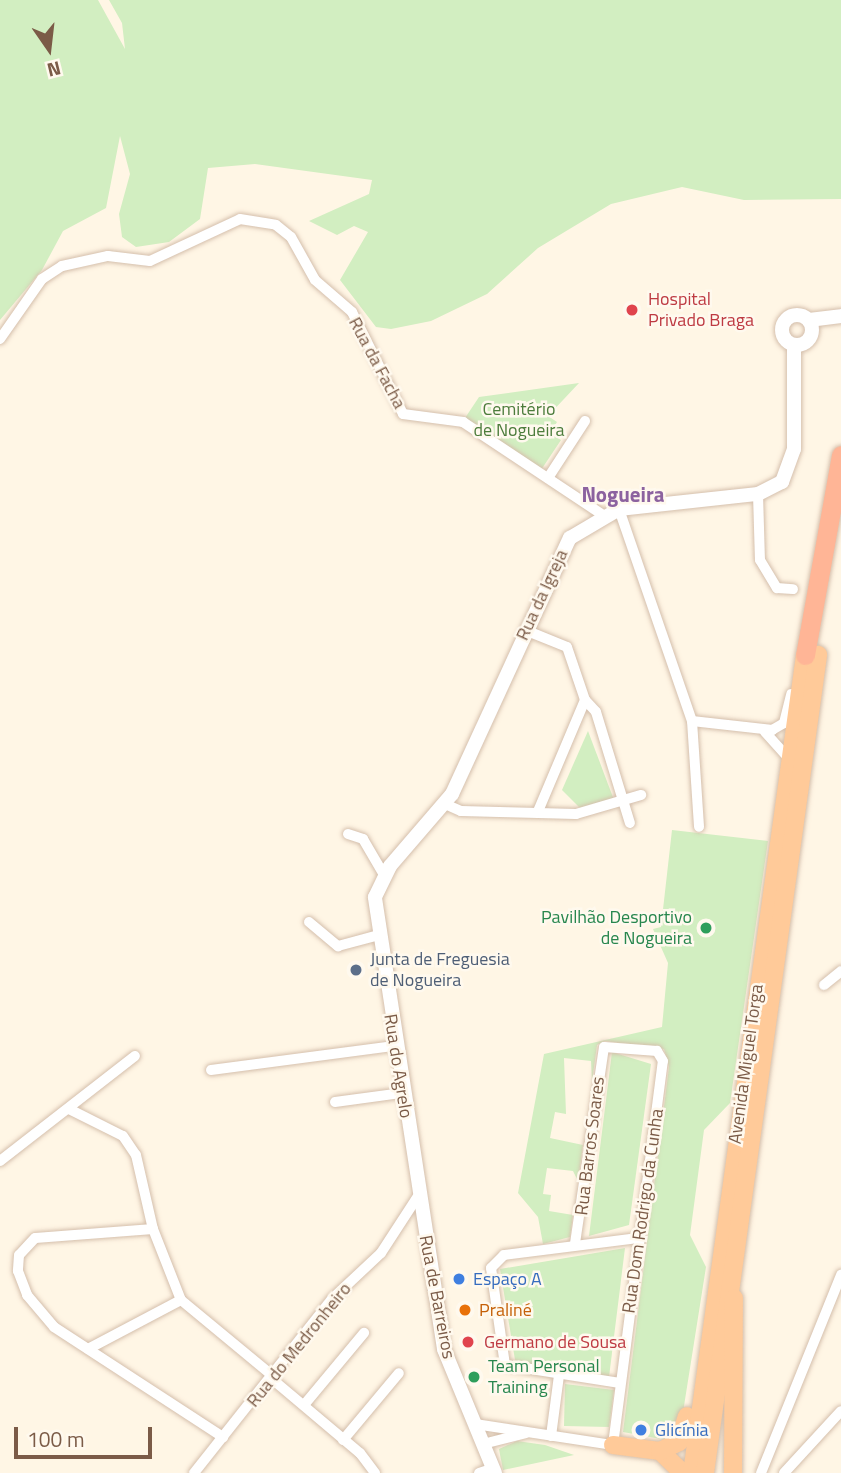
<!DOCTYPE html>
<meta charset="utf-8">
<style>
body{margin:0}
#map{position:relative;width:841px;height:1473px;overflow:hidden;background:#fff6e5;font-family:"Titillium Web",sans-serif}
div>[style]{position:absolute}
.green>*{inset:0;background:#d2eec1}
.roads{filter:drop-shadow(0 0 2px #d5bfac) drop-shadow(0 0 2px #d5bfac)}
.minor>*{height:10px;margin:-5px;padding:0 5px;transform-origin:5px;border-radius:5px;background:#fff}
.tertiary>*{height:14px;margin:-7px;padding:0 7px;transform-origin:7px;border-radius:7px;background:#fff}
.tertiary>.ring{margin:-7px;padding:0;box-sizing:content-box;background:none;border:14px solid #fff;border-radius:50%}
.trunk>*{height:18px;margin:-9px;padding:0 9px;transform-origin:9px;border-radius:9px;background:#ffca99}
.motorway>*{height:19px;margin:-9.5px;padding:0 9.5px;transform-origin:9.5px;border-radius:9.5px;background:#ffb596}
.dots>*{width:19px;height:19px;translate:-50% -50%;box-sizing:border-box;border:4px solid #fff9ee;border-radius:50%}
span{translate:-50% -50%;white-space:nowrap;text-align:center;line-height:1.15;-webkit-text-stroke:5px #fff9ee;paint-order:stroke}
.health-label{font-size:18px;color:#be3a42}
.left{translate:0 -50%;text-align:left}
.street-label{font-size:18px;color:#7b5b47}
.park-label{font-size:18px;color:#4c7c3b}
.leisure-label{font-size:18px;color:#27864d}
.right{translate:-100% -50%;text-align:right}
.service-label{font-size:18px;color:#4e5e75}
.shop-label{font-size:18px;color:#366cbe}
.food-label{font-size:18px;color:#c56008}
.quarter-label{font-size:21px;color:#8c629f;font-weight:700}
.north{position:absolute;left:14px;top:14px;width:70px;height:70px;-webkit-text-stroke:5px #fff9ee;paint-order:stroke;rotate:166deg;font-size:19px;font-weight:700;line-height:28px;text-align:center;color:#7b5b47}
.north::after{content:'';display:block;margin:auto;width:24px;height:32px;background:#7b5b47;clip-path:polygon(50% 0,100% 100%,50% 72%,0 100%)}
.scale{position:absolute;left:14px;top:1427px;width:138px;height:32px;box-sizing:border-box;border:4px solid #7b5b47;border-top:0;padding-left:9px;font-size:21px;line-height:24px;white-space:nowrap;color:#7b5b47;-webkit-text-stroke:5px #fff9ee;paint-order:stroke}
</style>
<div id="map">
<div class="green">
<div style="clip-path:polygon(0 0,98px 0,125px 49px,122px 23px,109px 0,841px 0,841px 199px,744px 200px,682px 187px,611px 204px,538px 248px,487px 294px,431px 321px,391px 329px,376px 327px,340px 280px,368px 232px,354px 226px,337px 235px,309px 221px,369px 194px,372px 180px,255px 164px,208px 168px,200px 219px,169px 242px,136px 247px,122px 237px,119px 214px,130px 174px,120px 136px,106px 208px,63px 231px,42px 270px,0 320px)"></div>
<div style="clip-path:polygon(579px 383px,548px 416px,557px 422px,550px 433px,561px 440px,541px 470px,465px 418px,479px 397px)"></div>
<div style="clip-path:polygon(588px 731px,614px 800px,581px 809px,562px 790px)"></div>
<div style="clip-path:polygon(672px 830px,768px 841px,730px 1103px,704px 1130px,690px 1235px,706px 1267px,681px 1425px,666px 1440px,623px 1432px,669px 1067px,664px 1049px,605px 1041px,597px 1045px,592px 1082px,591px 1061px,564px 1058px,566px 1114px,555px 1112px,550px 1138px,583px 1145px,578px 1181px,573px 1171px,547px 1168px,543px 1194px,551px 1195px,549px 1211px,573px 1215px,570px 1237px,543px 1244px,538px 1217px,518px 1193px,544px 1054px,662px 1027px,668px 963px,653px 929px,661px 927px)"></div>
<div style="clip-path:polygon(612px 1052px,651px 1064px,629px 1225px,589px 1236px)"></div>
<div style="clip-path:polygon(625px 1248px,609px 1377px,516px 1366px,500px 1269px)"></div>
<div style="clip-path:polygon(565px 1384px,614px 1390px,609px 1427px,564px 1426px)"></div>
<div style="clip-path:polygon(517px 1441px,545px 1445px,574px 1455px,503px 1470px,499px 1449px)"></div>
</div>
<div class="roads">
<div class="minor">
<div style="left:0;top:339px;width:73px;rotate:-55deg"></div>
<div style="left:42px;top:279px;width:24px;rotate:-33deg"></div>
<div style="left:62px;top:266px;width:47px;rotate:-12.3deg"></div>
<div style="left:108px;top:256px;width:42px;rotate:6.8deg"></div>
<div style="left:150px;top:261px;width:99px;rotate:-25deg"></div>
<div style="left:240px;top:219px;width:36px;rotate:9deg"></div>
<div style="left:276px;top:225px;width:19px;rotate:39deg"></div>
<div style="left:291px;top:237px;width:49px;rotate:60.8deg"></div>
<div style="left:315px;top:280px;width:49px;rotate:40.9deg"></div>
<div style="left:352px;top:312px;width:114px;rotate:63.4deg"></div>
<div style="left:403px;top:414px;width:61px;rotate:7.6deg"></div>
<div style="left:463px;top:422px;width:168px;rotate:33.6deg"></div>
<div style="left:548px;top:478px;width:68px;rotate:-57deg"></div>
<div style="left:758px;top:494px;width:66px;rotate:88.3deg"></div>
<div style="left:760px;top:560px;width:33px;rotate:59deg"></div>
<div style="left:777px;top:588px;width:16px;rotate:4deg"></div>
<div style="left:619px;top:509px;width:224px;rotate:71deg"></div>
<div style="left:692px;top:721px;width:81px;rotate:6.4deg"></div>
<div style="left:772px;top:730px;width:14px;rotate:-30deg"></div>
<div style="left:784px;top:723px;width:30px;rotate:-76deg"></div>
<div style="left:525px;top:630px;width:45px;rotate:22deg"></div>
<div style="left:567px;top:647px;width:56px;rotate:71.2deg"></div>
<div style="left:585px;top:700px;width:121px;rotate:112.9deg"></div>
<div style="left:585px;top:700px;width:16px;rotate:47deg"></div>
<div style="left:596px;top:712px;width:116px;rotate:73deg"></div>
<div style="left:692px;top:721px;width:106px;rotate:86.2deg"></div>
<div style="left:765px;top:732px;width:38px;rotate:48deg"></div>
<div style="left:445px;top:804px;width:17px;rotate:24deg"></div>
<div style="left:461px;top:811px;width:115px;rotate:1.5deg"></div>
<div style="left:576px;top:814px;width:68px;rotate:-16.3deg"></div>
<div style="left:348px;top:834px;width:16px;rotate:18deg"></div>
<div style="left:363px;top:839px;width:42px;rotate:59.7deg"></div>
<div style="left:309px;top:922px;width:38px;rotate:40deg"></div>
<div style="left:338px;top:946px;width:39px;rotate:-15deg"></div>
<div style="left:824px;top:985px;width:22px;rotate:-39deg"></div>
<div style="left:211px;top:1070px;width:185px;rotate:-7.5deg"></div>
<div style="left:335px;top:1102px;width:68px;rotate:-7.7deg"></div>
<div style="left:69px;top:1109px;width:60px;rotate:26.6deg"></div>
<div style="left:123px;top:1136px;width:23px;rotate:56deg"></div>
<div style="left:136px;top:1155px;width:76px;rotate:77.1deg"></div>
<div style="left:153px;top:1229px;width:76px;rotate:68.5deg"></div>
<div style="left:181px;top:1300px;width:121px;rotate:39.6deg"></div>
<div style="left:0;top:1161px;width:171px;rotate:-37.9deg"></div>
<div style="left:153px;top:1229px;width:118px;rotate:175.6deg"></div>
<div style="left:35px;top:1238px;width:23px;rotate:133deg"></div>
<div style="left:19px;top:1255px;width:16px;rotate:94deg"></div>
<div style="left:18px;top:1271px;width:26px;rotate:69deg"></div>
<div style="left:27px;top:1295px;width:42px;rotate:49.8deg"></div>
<div style="left:54px;top:1327px;width:202px;rotate:33.1deg"></div>
<div style="left:88px;top:1349px;width:105px;rotate:-27.8deg"></div>
<div style="left:272px;top:1379px;width:115px;rotate:40.1deg"></div>
<div style="left:360px;top:1453px;width:25px;rotate:53deg"></div>
<div style="left:620px;top:1383px;width:116px;rotate:-171.1deg"></div>
<div style="left:505px;top:1365px;width:98px;rotate:-98.2deg"></div>
<div style="left:491px;top:1268px;width:18px;rotate:-45deg"></div>
<div style="left:504px;top:1255px;width:136px;rotate:-7.2deg"></div>
<div style="left:304px;top:1405px;width:94px;rotate:-50.2deg"></div>
<div style="left:475px;top:1424px;width:140px;rotate:8.7deg"></div>
<div style="left:613px;top:1445px;width:387px;rotate:-82.6deg"></div>
<div style="left:663px;top:1061px;width:12px;rotate:-121deg"></div>
<div style="left:657px;top:1051px;width:53px;rotate:-175.7deg"></div>
<div style="left:604px;top:1047px;width:199px;rotate:98.4deg"></div>
<div style="left:551px;top:1436px;width:62px;rotate:-82.5deg"></div>
<div style="left:343px;top:1440px;width:87px;rotate:-50.1deg"></div>
<div style="left:483px;top:1444px;width:44px;rotate:-14.3deg"></div>
<div style="left:194px;top:1473px;width:222px;rotate:-51.6deg"></div>
<div style="left:332px;top:1299px;width:67px;rotate:-43.2deg"></div>
<div style="left:381px;top:1253px;width:68px;rotate:-57deg"></div>
<div style="left:479px;top:1473px;width:16px;rotate:-18deg"></div>
<div style="left:761px;top:1473px;width:214px;rotate:-68deg"></div>
<div style="left:784px;top:1473px;width:84px;rotate:-47.4deg"></div>
</div>
<div class="tertiary">
<div class="ring" style="left:782px;top:315px;width:16px;height:16px"></div>
<div style="left:809px;top:320px;width:32px;rotate:-7deg"></div>
<div style="left:495px;top:1473px;width:134px;rotate:-112.4deg"></div>
<div style="left:444px;top:1349px;width:457px;rotate:-98.7deg"></div>
<div style="left:375px;top:897px;width:34px;rotate:-64deg"></div>
<div style="left:390px;top:866px;width:95px;rotate:-49.3deg"></div>
<div style="left:452px;top:794px;width:282px;rotate:-65.3deg"></div>
<div style="left:570px;top:538px;width:57px;rotate:-30.6deg"></div>
<div style="left:619px;top:509px;width:140px;rotate:-6.2deg"></div>
<div style="left:758px;top:494px;width:27px;rotate:-27deg"></div>
<div style="left:782px;top:482px;width:35px;rotate:-70deg"></div>
<div style="left:794px;top:449px;width:104px;rotate:-90deg"></div>
</div>
<div class="trunk">
<div style="left:613px;top:1445px;width:47px;rotate:7.3deg"></div>
<div style="left:660px;top:1451px;width:32px;rotate:44deg"></div>
<div style="left:660px;top:1451px;width:21px;rotate:-25deg"></div>
<div style="left:679px;top:1442px;width:27px;rotate:-73deg"></div>
<div style="left:692px;top:1473px;width:826px;rotate:-82.13deg"></div>
<div style="left:705px;top:1473px;width:826px;rotate:-82.13deg"></div>
<div style="left:733px;top:1473px;width:175px;rotate:-89.7deg"></div>
</div>
<div class="motorway">
<div style="left:805px;top:655px;width:203px;rotate:-79.8deg"></div>
</div>
</div>
<div class="dots">
<div style="left:632px;top:310px;background:#e0444e"></div>
<div style="left:706px;top:928px;background:#2e9e5b"></div>
<div style="left:356px;top:970px;background:#5c6f8a"></div>
<div style="left:459px;top:1279px;background:#3f7fe0"></div>
<div style="left:465px;top:1310px;background:#e8710a"></div>
<div style="left:468px;top:1342px;background:#e0444e"></div>
<div style="left:474px;top:1377px;background:#2e9e5b"></div>
<div style="left:641px;top:1430px;background:#3f7fe0"></div>
</div>
<div class="health-label">
<span class="left" style="left:648px;top:310px">Hospital<br>Privado Braga</span>
<span class="left" style="left:484px;top:1342px">Germano de Sousa</span>
</div>
<div class="street-label">
<span style="left:377px;top:363px;rotate:62deg">Rua da Facha</span>
<span style="left:542px;top:595px;rotate:-65deg">Rua da Igreja</span>
<span style="left:746px;top:1064px;rotate:-82deg">Avenida Miguel Torga</span>
<span style="left:398px;top:1066px;rotate:81deg">Rua do Agrelo</span>
<span style="left:590px;top:1146px;rotate:-83deg">Rua Barros Soares</span>
<span style="left:643px;top:1211px;rotate:-82deg">Rua Dom Rodrigo da Cunha</span>
<span style="left:437px;top:1297px;rotate:79deg">Rua de Barreiros</span>
<span style="left:299px;top:1345px;rotate:-51deg">Rua do Medronheiro</span>
</div>
<div class="park-label">
<span style="left:519px;top:420px">Cemitério<br>de Nogueira</span>
</div>
<div class="leisure-label">
<span class="right" style="left:692px;top:928px">Pavilhão Desportivo<br>de Nogueira</span>
<span class="left" style="left:488px;top:1377px">Team Personal<br>Training</span>
</div>
<div class="service-label">
<span class="left" style="left:370px;top:970px">Junta de Freguesia<br>de Nogueira</span>
</div>
<div class="shop-label">
<span class="left" style="left:473px;top:1279px">Espaço A</span>
<span class="left" style="left:655px;top:1430px">Glicínia</span>
</div>
<div class="food-label">
<span class="left" style="left:479px;top:1310px">Praliné</span>
</div>
<div class="quarter-label">
<span style="left:623px;top:494px">Nogueira</span>
</div>
<div class="north">N</div>
<div class="scale">100 m</div>
</div>
